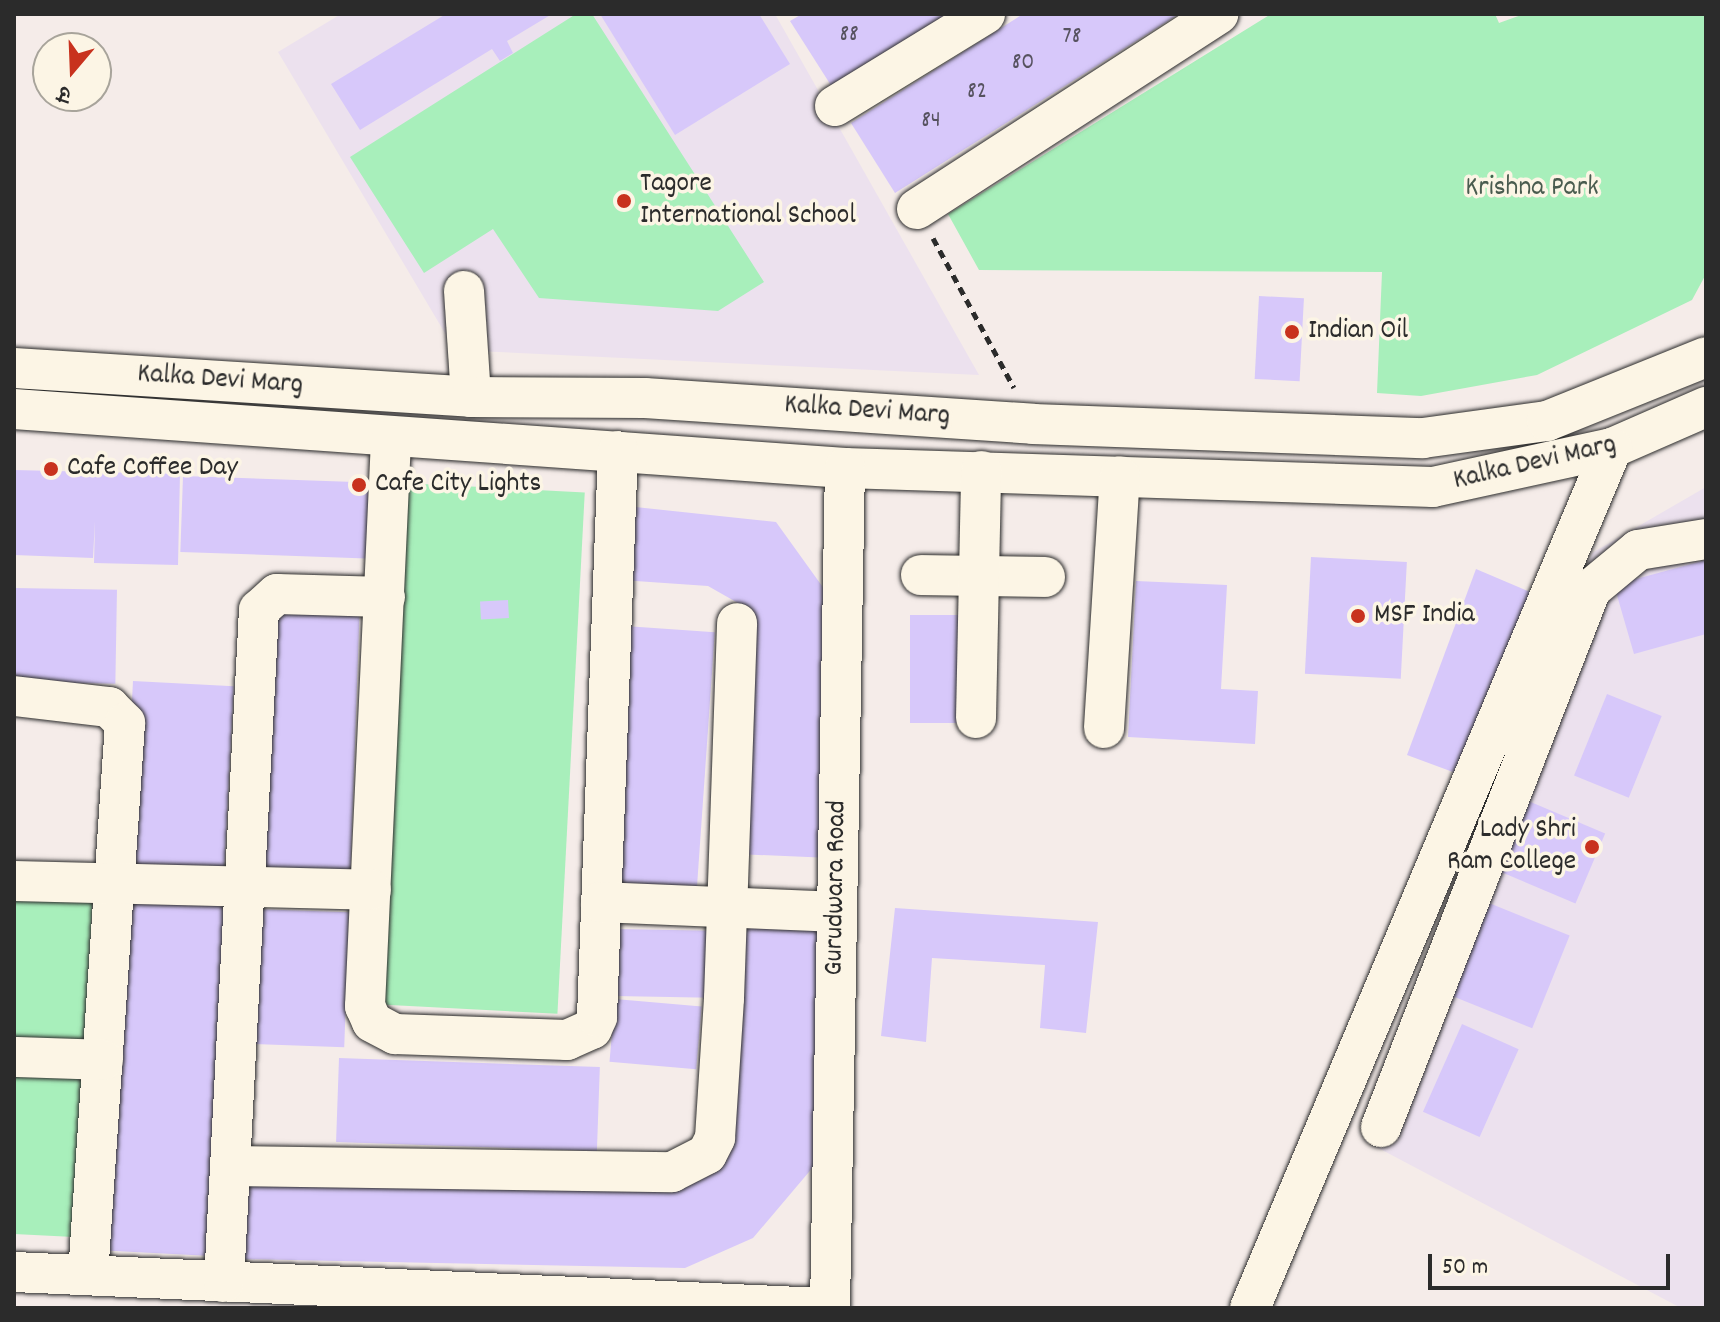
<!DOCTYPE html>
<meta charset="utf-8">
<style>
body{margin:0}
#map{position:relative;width:1720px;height:1322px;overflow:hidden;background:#f5ece9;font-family:Dekko,"Playpen Sans Deva",sans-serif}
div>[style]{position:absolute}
.built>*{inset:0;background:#ece1ee}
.green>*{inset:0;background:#a8efbb;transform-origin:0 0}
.building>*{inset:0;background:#d7c8fa;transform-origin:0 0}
.path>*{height:5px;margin-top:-2.5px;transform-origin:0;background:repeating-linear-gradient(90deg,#2b2b2b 0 8px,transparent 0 14px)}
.roads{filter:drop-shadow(0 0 2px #2b2b2b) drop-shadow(0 0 2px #2b2b2b)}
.minor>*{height:40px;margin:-20px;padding:0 20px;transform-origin:20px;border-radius:20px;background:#fcf5e5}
.dots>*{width:22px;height:22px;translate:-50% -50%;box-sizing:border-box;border:4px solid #fcf5e5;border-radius:50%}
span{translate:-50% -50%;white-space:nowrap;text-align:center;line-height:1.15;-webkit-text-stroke:7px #fcf5e5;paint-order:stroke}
.number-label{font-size:24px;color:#56525f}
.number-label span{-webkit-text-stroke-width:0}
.poi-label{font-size:28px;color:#2b2b2b}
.left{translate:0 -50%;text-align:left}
.right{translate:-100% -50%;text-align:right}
.park-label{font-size:28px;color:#4a5c4f}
.street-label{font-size:28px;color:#2b2b2b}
.frame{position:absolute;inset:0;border:16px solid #2b2b2b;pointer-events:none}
.north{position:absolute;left:32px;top:32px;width:80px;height:80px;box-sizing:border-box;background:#fcf5e5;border:2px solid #a8a49b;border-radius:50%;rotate:199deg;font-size:22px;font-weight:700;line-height:32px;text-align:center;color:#2b2b2b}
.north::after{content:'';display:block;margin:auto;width:28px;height:36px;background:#c8321e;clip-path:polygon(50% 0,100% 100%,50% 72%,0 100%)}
.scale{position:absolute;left:1428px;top:1254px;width:242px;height:36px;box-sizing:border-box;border:4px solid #2b2b2b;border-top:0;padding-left:10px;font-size:24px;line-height:28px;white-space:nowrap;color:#2b2b2b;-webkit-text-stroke:6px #fcf5e5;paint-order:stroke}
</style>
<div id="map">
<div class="built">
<div style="clip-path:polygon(341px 14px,775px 14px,979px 375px,455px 350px,278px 52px)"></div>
<div style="clip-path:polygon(1706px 487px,1706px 1308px,1681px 1308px,1365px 1141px,1592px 553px)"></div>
</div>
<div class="green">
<div style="clip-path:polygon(576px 14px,592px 14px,764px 282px,718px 311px,539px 298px,493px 229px,424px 273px,350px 157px)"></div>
<div style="clip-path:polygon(1271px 14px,1495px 14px,1499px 23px,1524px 14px,1706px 14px,1706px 274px,1692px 300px,1537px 375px,1421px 396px,1377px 393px,1382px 272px,979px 270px,948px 214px)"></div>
<div style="left:403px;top:483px;width:182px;height:522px;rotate:3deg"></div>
<div style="clip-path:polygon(14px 888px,93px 893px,74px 1237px,14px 1234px)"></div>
</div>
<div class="building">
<div style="clip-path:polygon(446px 14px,552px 14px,507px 41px,513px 53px,500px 61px,492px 49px,360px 130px,331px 84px)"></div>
<div style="clip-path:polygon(600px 14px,759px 14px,790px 64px,675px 135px)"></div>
<div style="clip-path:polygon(802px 14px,951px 14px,832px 87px,790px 21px)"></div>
<div style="clip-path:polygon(1023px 14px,1179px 14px,895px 193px,851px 123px)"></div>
<div style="left:1259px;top:296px;width:45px;height:83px;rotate:3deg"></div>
<div style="clip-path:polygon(14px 470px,180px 474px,178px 565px,94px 563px,95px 521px,93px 558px,14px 555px)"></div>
<div style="left:183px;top:476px;width:186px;height:76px;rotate:2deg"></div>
<div style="clip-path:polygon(626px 506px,776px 522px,840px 611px,831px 858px,736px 854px,745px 607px,708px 586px,621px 580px)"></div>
<div style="left:1311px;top:557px;width:96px;height:117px;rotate:3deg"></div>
<div style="clip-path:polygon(1706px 560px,1706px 634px,1634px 654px,1614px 585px)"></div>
<div style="clip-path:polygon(1476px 569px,1537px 595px,1461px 775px,1407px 755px)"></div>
<div style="clip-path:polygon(1136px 581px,1227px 585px,1221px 689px,1258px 691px,1255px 744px,1128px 737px)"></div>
<div style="left:14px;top:588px;width:103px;height:94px;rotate:1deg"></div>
<div style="left:264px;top:598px;width:96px;height:275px;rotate:2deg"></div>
<div style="left:508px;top:600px;width:18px;height:28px;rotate:87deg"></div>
<div style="left:910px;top:615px;width:53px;height:108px"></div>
<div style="left:625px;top:626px;width:90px;height:267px;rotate:4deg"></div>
<div style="left:133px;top:681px;width:101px;height:185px;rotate:3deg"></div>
<div style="left:1607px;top:694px;width:59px;height:88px;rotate:22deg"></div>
<div style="left:1526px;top:800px;width:86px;height:76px;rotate:23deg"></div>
<div style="left:124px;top:895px;width:101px;height:356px;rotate:3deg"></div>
<div style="left:1489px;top:903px;width:87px;height:100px;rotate:22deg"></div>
<div style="clip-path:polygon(895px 908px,1098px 922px,1086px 1033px,1040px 1028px,1045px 965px,932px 958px,926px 1042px,881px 1036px)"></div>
<div style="left:253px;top:909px;width:96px;height:135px;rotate:2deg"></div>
<div style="clip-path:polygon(722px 925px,819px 927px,814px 1166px,753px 1238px,685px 1268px,236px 1259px,237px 1176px,700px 1181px,717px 1164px)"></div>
<div style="left:616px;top:929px;width:96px;height:67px;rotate:1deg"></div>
<div style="left:615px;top:999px;width:87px;height:63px;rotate:5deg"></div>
<div style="left:1462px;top:1024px;width:62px;height:96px;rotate:24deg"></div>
<div style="left:339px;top:1058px;width:261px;height:84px;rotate:2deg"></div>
</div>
<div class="path">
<div style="left:933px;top:238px;width:170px;rotate:61.6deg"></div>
</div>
<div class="roads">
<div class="minor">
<div style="left:835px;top:106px;width:176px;rotate:-31.5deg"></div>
<div style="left:917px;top:209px;width:359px;rotate:-32.9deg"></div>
<div style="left:464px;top:291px;width:106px;rotate:86.2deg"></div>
<div style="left:14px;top:368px;width:458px;rotate:3.6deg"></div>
<div style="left:471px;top:397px;width:174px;rotate:0.3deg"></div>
<div style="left:645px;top:398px;width:389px;rotate:3.8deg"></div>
<div style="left:1033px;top:424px;width:390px;rotate:2.1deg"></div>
<div style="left:1423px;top:438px;width:125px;rotate:-7.8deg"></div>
<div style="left:1547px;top:421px;width:171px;rotate:-21.9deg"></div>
<div style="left:14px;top:409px;width:833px;rotate:4.06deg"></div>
<div style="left:845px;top:468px;width:588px;rotate:1.85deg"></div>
<div style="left:1433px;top:487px;width:183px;rotate:-12.3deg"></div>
<div style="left:1612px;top:448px;width:103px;rotate:-23.6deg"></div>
<div style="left:391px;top:440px;width:567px;rotate:92.63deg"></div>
<div style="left:365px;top:1006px;width:17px;rotate:66deg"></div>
<div style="left:372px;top:1022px;width:26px;rotate:28deg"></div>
<div style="left:395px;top:1034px;width:172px;rotate:2deg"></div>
<div style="left:567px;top:1040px;width:27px;rotate:-24deg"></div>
<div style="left:592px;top:1029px;width:13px;rotate:-67deg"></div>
<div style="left:597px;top:1017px;width:566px;rotate:-87.88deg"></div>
<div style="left:921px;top:575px;width:124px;rotate:0.9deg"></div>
<div style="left:14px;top:696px;width:96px;rotate:6.6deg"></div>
<div style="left:109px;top:707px;width:23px;rotate:45deg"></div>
<div style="left:125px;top:723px;width:553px;rotate:93.83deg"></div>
<div style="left:976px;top:718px;width:247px;rotate:-88.8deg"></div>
<div style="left:1104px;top:728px;width:252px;rotate:-86.4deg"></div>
<div style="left:14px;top:881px;width:357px;rotate:1.4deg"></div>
<div style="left:601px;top:902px;width:236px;rotate:2.4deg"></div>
<div style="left:14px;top:1057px;width:89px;rotate:1.9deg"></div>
<div style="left:1381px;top:1127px;width:578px;rotate:-68.68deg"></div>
<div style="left:1591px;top:589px;width:61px;rotate:-39.7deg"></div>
<div style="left:1638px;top:550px;width:69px;rotate:-9.2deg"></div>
<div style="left:231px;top:1166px;width:441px;rotate:0.8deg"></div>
<div style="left:672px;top:1172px;width:39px;rotate:-27deg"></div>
<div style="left:707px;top:1154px;width:18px;rotate:-63deg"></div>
<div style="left:715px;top:1138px;width:140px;rotate:-86.3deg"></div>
<div style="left:724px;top:998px;width:375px;rotate:-88deg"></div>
<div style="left:14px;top:1272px;width:809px;rotate:2.55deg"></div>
<div style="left:224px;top:1282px;width:673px;rotate:-87.02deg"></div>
<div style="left:259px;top:610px;width:24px;rotate:-42deg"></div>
<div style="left:277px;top:594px;width:108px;rotate:1.6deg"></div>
<div style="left:830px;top:1308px;width:840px;rotate:-88.98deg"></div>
<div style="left:1250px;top:1308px;width:933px;rotate:-67.17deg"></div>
</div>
</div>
<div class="dots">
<div style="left:624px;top:201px;background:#c8321e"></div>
<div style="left:1292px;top:332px;background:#c8321e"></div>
<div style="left:51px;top:469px;background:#c8321e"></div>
<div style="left:359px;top:485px;background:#c8321e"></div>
<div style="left:1358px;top:616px;background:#c8321e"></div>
<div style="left:1592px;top:847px;background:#c8321e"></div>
</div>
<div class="number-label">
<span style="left:849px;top:36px">88</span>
<span style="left:1072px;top:38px">78</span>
<span style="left:1023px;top:64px">80</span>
<span style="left:977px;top:93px">82</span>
<span style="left:931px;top:122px">84</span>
</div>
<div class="poi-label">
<span class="left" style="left:640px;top:201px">Tagore<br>International School</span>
<span class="left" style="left:1308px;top:332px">Indian Oil</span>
<span class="left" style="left:67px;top:469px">Cafe Coffee Day</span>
<span class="left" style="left:375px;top:485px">Cafe City Lights</span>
<span class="left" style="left:1374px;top:616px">MSF India</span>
<span class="right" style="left:1576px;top:847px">Lady Shri<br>Ram College</span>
</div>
<div class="park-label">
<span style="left:1532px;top:189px">Krishna Park</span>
</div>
<div class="street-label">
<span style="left:220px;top:381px;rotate:4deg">Kalka Devi Marg</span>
<span style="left:867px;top:412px;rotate:4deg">Kalka Devi Marg</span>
<span style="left:1535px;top:464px;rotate:-13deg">Kalka Devi Marg</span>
<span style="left:837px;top:888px;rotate:-89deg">Gurudwara Road</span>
</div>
<div class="frame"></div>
<div class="north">उ</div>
<div class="scale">50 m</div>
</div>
